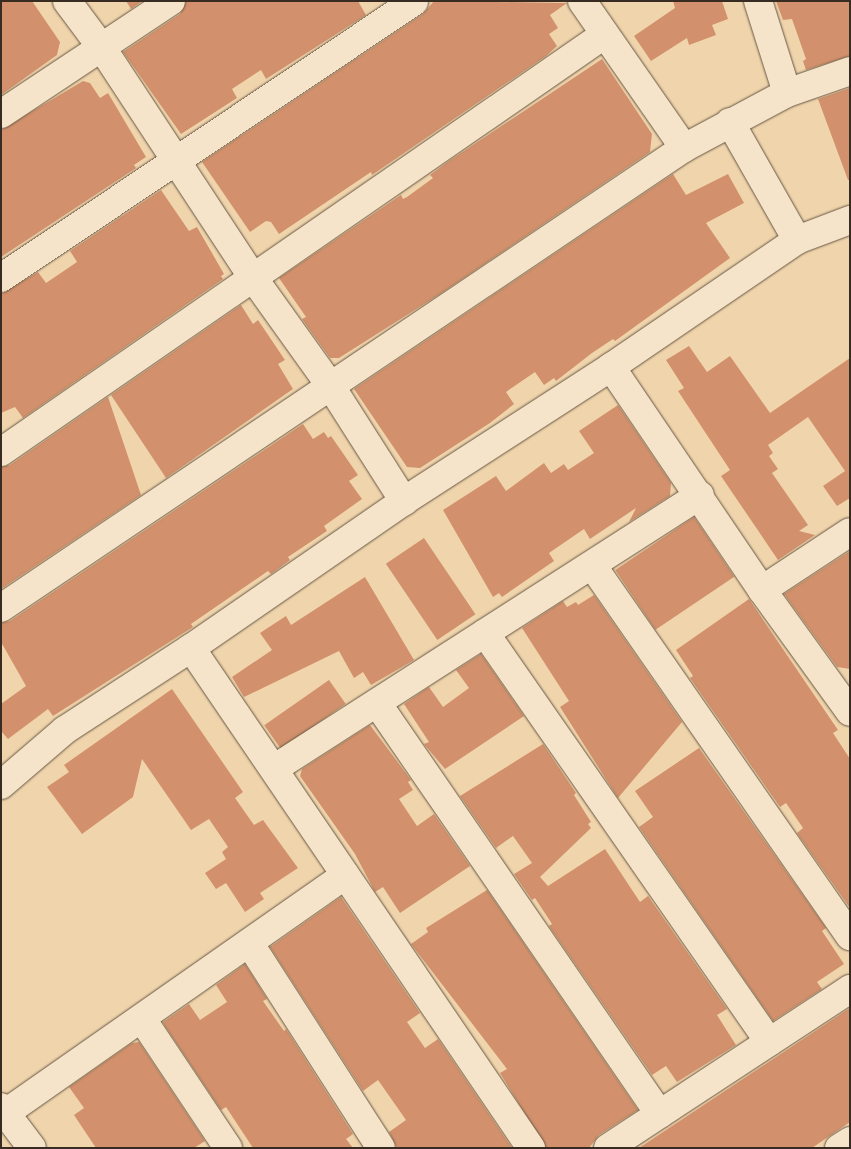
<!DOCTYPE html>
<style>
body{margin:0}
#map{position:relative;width:851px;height:1149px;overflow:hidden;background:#f0d5ac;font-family:"Libre Caslon Text",serif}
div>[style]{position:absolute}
.building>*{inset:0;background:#d2916c;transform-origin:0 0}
.roads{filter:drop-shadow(0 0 1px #665644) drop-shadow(0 0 1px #665644)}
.minor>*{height:28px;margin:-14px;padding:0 14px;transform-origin:14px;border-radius:14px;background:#f5e4c9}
span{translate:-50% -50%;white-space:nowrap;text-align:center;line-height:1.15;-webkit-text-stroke:4px #f5e4c9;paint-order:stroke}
.frame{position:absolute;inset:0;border:2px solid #382b21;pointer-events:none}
</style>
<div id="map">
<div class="building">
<div style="clip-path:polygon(1px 1px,32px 1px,60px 42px,57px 55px,1px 95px)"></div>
<div style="clip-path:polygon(126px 1px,142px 1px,131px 9px)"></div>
<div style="clip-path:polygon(186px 1px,358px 1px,366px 15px,266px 79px,261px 70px,232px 89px,237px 98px,181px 134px,123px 52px,180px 14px)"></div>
<div style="clip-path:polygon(434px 1px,567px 3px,550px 15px,558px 28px,549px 34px,557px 46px,546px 56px,372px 175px,371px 172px,279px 234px,271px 222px,266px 221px,250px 232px,202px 162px,423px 14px)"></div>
<div style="clip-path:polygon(673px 1px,722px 1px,728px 19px,712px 25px,716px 35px,689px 45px,687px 38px,651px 61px,634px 36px,675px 8px)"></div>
<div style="clip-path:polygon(776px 1px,850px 1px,850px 56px,806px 70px,803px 61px,806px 59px,792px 19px,783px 20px)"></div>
<div style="clip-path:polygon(602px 59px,652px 134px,650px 152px,440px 294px,339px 358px,330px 358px,302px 319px,306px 317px,279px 278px,401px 195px,403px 199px,407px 197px,433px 178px,430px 175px,449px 161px)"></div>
<div style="clip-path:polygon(83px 81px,90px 83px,100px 98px,108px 93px,146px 157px,134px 165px,136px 168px,1px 257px,1px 130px)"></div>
<div style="clip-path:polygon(850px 88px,850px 180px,848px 180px,818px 99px)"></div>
<div style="clip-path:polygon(673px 174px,686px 195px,728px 174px,744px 203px,706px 223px,730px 258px,615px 341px,613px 339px,592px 353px,556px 381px,554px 378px,544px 385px,535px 372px,506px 392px,514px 404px,490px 423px,420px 468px,407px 467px,354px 389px)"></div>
<div style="clip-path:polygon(161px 190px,189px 231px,197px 227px,224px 274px,221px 276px,223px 279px,23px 418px,15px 407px,1px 413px,1px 294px,38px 272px,46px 283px,77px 262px,70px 251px)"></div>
<div style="clip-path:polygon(241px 305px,253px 324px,258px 320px,285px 360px,278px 364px,293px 389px,166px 478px,111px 395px)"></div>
<div style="clip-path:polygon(689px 346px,707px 372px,730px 356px,770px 413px,850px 358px,850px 498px,837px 506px,823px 486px,845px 471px,808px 417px,768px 445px,773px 453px,769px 456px,778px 469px,772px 473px,808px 525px,799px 531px,815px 535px,778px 560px,721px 476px,730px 470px,678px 391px,684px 388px,666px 360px)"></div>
<div style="clip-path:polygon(108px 397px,141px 495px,1px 589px,1px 467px,10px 465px)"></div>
<div style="clip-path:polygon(618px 405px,671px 483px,670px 496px,629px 522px,636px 508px,590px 539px,584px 529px,549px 553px,554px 561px,502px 597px,499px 593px,493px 597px,443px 510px,496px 476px,506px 491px,544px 463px,551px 473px,564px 464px,568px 470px,594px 453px,579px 431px)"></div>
<div style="clip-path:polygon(303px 424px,313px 439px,324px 432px,328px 438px,331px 436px,358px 475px,349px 481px,362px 499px,324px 526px,327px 531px,288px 557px,290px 560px,271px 574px,268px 571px,191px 624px,193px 627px,53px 716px,48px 709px,8px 739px,1px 731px,1px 704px,26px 686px,1px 642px,1px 623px,10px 621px)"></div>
<div style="left:694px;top:517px;width:72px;height:95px;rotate:56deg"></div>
<div style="left:424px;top:538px;width:92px;height:46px;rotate:56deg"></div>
<div style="clip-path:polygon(850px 551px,850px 669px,837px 667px,784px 594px)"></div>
<div style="clip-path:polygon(365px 577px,414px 660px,371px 685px,363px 672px,354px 678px,339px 651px,244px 697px,232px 677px,272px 650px,260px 633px,286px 616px,291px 625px)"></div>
<div style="clip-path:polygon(594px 595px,682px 722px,618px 798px,560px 707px,569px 701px,522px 628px,563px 601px,567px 607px,576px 602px,578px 605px)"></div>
<div style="clip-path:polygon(749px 599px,838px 730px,833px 733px,850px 759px,850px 908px,797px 833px,803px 828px,786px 803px,780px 807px,690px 678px,693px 676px,676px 650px)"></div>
<div style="clip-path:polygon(481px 654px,524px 716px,445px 769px,424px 744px,429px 742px,404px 704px,429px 687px,443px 707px,469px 688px,456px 670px)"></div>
<div style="left:329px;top:680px;width:29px;height:79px;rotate:55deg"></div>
<div style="clip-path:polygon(172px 689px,243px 792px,235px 798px,254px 825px,263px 820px,298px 868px,260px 893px,264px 899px,245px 912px,226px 883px,216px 889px,205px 873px,226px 859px,222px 852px,228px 847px,209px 819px,191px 830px,142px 759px,133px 797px,82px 834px,47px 787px,69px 772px,64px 765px)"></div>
<div style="clip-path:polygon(370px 725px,411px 780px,408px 782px,413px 790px,399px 799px,417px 826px,434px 814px,470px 866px,400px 913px,383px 887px,375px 892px,355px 854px,300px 776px,302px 769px)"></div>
<div style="clip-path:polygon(543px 744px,576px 793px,574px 795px,591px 822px,588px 824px,591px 828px,540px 877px,548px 886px,605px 849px,640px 902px,648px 896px,727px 1009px,717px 1015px,736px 1045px,677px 1082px,666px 1066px,652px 1075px,549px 926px,552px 924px,535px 898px,532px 900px,514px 874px,532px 863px,513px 836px,496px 848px,460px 796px)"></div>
<div style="clip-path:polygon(699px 748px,826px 928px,822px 931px,844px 964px,817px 982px,822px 989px,773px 1021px,639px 827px,653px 817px,635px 791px)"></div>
<div style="clip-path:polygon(487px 890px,638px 1110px,599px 1135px,589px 1148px,546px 1148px,500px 1073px,507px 1069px,411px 944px,428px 932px,426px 928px)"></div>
<div style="clip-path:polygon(341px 897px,420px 1013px,407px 1022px,425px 1048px,438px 1039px,512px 1148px,397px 1148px,389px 1132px,406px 1120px,378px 1080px,363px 1091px,270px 947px)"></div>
<div style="clip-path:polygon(245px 964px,267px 999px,263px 1001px,284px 1031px,286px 1029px,353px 1134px,346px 1139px,353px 1148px,253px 1148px,226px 1107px,221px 1110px,165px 1026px,163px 1022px,189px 1004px,200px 1020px,227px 1002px,216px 985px)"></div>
<div style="clip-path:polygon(850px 1008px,850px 1122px,812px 1148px,639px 1148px)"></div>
<div style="clip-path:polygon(139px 1042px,205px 1141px,194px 1148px,96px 1148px,74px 1115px,84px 1108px,69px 1087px,132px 1043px)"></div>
</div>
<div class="roads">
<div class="minor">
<div style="left:67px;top:1px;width:59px;rotate:53.3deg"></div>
<div style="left:102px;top:48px;width:277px;rotate:56.7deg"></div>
<div style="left:254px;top:279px;width:130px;rotate:54.4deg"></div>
<div style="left:330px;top:385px;width:138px;rotate:57.5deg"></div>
<div style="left:582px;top:1px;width:179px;rotate:55.2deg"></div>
<div style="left:758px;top:1px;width:96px;rotate:72.5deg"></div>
<div style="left:1px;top:114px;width:204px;rotate:-33.6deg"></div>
<div style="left:730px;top:122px;width:136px;rotate:60.4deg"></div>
<div style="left:1px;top:278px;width:497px;rotate:-33.8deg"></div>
<div style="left:611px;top:367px;width:269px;rotate:55.9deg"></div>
<div style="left:762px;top:590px;width:150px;rotate:54.2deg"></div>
<div style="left:1px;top:452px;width:733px;rotate:-34.67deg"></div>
<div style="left:592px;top:565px;width:452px;rotate:55.2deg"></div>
<div style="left:762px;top:590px;width:105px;rotate:-33.4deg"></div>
<div style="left:1px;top:608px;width:823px;rotate:-33.96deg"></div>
<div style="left:684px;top:148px;width:117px;rotate:-28.1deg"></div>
<div style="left:787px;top:93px;width:67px;rotate:-19.2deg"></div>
<div style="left:485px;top:633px;width:498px;rotate:55.2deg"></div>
<div style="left:191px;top:648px;width:605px;rotate:55.78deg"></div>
<div style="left:377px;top:703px;width:499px;rotate:55.5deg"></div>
<div style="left:275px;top:768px;width:505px;rotate:-32.71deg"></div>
<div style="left:1px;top:785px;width:84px;rotate:-40.7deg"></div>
<div style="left:65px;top:730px;width:150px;rotate:-33.1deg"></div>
<div style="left:191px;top:648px;width:259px;rotate:-34.6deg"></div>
<div style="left:404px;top:501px;width:247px;rotate:-32.9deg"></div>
<div style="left:611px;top:367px;width:225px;rotate:-34.3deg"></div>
<div style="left:797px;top:240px;width:57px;rotate:-20.7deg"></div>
<div style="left:250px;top:944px;width:242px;rotate:57.3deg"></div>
<div style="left:142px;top:1019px;width:155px;rotate:56.3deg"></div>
<div style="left:1px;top:1107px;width:51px;rotate:52.9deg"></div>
<div style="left:7px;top:1112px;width:413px;rotate:-35deg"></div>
<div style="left:608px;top:1148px;width:290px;rotate:-33.3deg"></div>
<div style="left:839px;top:1148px;width:13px;rotate:-32deg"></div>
</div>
</div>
<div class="frame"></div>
</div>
